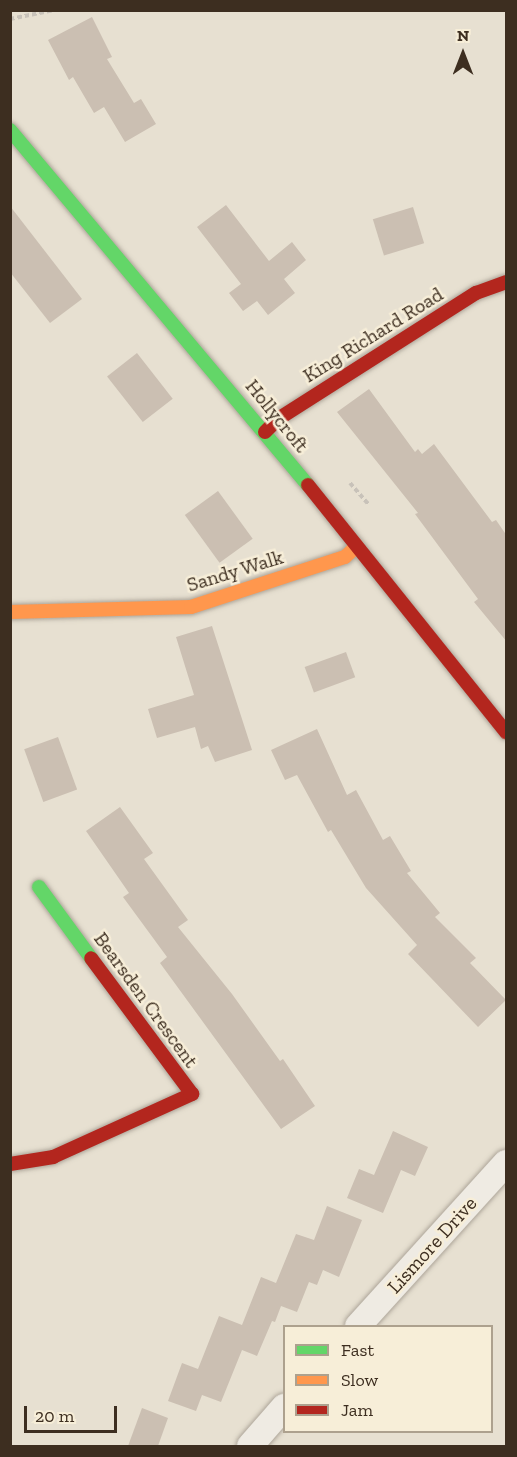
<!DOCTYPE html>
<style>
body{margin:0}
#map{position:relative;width:517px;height:1457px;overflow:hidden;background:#e7e0d1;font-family:"Zilla Slab",serif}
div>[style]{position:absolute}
.building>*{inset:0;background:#cbbfb2;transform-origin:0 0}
.path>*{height:4px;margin-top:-2px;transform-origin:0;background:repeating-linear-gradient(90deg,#c8c2b9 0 4.5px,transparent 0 7.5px)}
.roads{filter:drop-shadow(0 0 2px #ada599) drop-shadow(0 0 2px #ada599)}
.street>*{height:26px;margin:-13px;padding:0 13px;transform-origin:13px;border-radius:13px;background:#efebe3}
.fast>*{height:14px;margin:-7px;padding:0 7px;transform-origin:7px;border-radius:7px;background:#63d668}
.slow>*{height:14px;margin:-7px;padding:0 7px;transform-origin:7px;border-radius:7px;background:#ff974d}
.jam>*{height:14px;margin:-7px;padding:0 7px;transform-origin:7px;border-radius:7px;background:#b3261e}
span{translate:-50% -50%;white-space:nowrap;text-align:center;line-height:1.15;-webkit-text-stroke:5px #f7eed8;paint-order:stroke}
.street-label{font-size:20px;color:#3d2e20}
.frame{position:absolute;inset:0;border:12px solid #3d2e20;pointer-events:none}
.legend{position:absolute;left:283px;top:1325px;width:210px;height:108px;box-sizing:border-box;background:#f7eed8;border:2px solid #ada18e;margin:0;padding:8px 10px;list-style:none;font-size:18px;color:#3d2e20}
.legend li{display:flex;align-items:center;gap:12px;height:30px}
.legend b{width:30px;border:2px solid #ada18e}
.north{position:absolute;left:433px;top:24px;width:60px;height:60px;-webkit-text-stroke:4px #f7eed8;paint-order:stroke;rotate:0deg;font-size:16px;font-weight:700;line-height:24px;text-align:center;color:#3d2e20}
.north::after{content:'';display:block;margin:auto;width:21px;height:27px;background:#3d2e20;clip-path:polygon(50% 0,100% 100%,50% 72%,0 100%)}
.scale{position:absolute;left:24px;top:1406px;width:93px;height:27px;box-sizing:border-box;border:3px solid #3d2e20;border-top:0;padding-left:8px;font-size:18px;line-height:21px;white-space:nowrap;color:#3d2e20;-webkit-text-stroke:4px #f7eed8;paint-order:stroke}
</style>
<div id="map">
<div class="building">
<div style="clip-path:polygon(92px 17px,112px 57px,107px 59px,134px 103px,141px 99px,156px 124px,125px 142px,104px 107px,94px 113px,73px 77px,69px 80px,48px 40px)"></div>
<div style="clip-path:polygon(226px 205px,269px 261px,292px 242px,306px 260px,284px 279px,295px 293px,268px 315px,257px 301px,243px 311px,229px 293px,241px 284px,197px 227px)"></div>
<div style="clip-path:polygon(10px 206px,82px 299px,50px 323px,10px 272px)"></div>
<div style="left:413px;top:207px;width:38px;height:42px;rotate:73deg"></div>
<div style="left:137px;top:353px;width:58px;height:38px;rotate:52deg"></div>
<div style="clip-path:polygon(369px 389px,415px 452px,418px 449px,422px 454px,434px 444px,492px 522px,496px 520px,507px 536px,507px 642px,474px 602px,478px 599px,415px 514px,418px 513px,337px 412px)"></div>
<div style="left:218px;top:491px;width:59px;height:41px;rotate:54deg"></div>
<div style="clip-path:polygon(212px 626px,252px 750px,215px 762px,208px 746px,201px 749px,195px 727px,157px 738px,148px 709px,194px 695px,176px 637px)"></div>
<div style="left:346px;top:652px;width:27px;height:44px;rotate:70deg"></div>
<div style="clip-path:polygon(317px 729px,347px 795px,356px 790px,383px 840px,390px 836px,411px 871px,407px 873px,440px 913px,435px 917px,476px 958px,470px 963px,506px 1000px,478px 1027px,408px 954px,417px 945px,366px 888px,331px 830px,328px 832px,297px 775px,285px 780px,271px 750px)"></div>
<div style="left:58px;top:737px;width:56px;height:36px;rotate:70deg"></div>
<div style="clip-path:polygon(120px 807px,153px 853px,144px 859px,188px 920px,178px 927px,232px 994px,280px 1061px,283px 1059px,315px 1106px,281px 1129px,160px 963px,167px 957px,123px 897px,129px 893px,86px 831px)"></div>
<div style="clip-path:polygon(393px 1131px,428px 1147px,415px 1176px,401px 1170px,383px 1213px,347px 1198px,359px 1169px,374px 1175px)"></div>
<div style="clip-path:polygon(327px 1206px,362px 1220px,339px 1277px,323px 1270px,317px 1285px,309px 1282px,297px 1312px,281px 1306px,275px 1322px,272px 1321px,257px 1356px,242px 1350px,221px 1402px,202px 1395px,196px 1411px,168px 1401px,182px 1363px,198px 1369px,219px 1316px,242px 1325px,261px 1277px,276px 1283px,296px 1234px,314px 1240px)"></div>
<div style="clip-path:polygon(142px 1408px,168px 1418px,158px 1446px,128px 1446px)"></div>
</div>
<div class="path">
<div style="left:10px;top:19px;width:45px;rotate:-11.6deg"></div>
<div style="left:350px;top:483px;width:28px;rotate:49deg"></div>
</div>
<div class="roads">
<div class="street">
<div style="left:358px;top:1326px;width:220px;rotate:-47.8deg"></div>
<div style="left:250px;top:1446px;width:52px;rotate:-48.9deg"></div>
</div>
<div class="fast">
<div style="left:10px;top:130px;width:463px;rotate:50deg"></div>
<div style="left:39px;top:887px;width:88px;rotate:53.8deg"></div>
</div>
<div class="slow">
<div style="left:10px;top:612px;width:181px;rotate:-1.6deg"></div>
<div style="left:191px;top:607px;width:162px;rotate:-18deg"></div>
<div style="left:345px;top:557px;width:16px;rotate:-43deg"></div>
</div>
<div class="jam">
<div style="left:265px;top:432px;width:18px;rotate:-45deg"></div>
<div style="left:278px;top:419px;width:235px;rotate:-32.5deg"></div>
<div style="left:476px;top:293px;width:32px;rotate:-20deg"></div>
<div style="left:308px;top:485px;width:317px;rotate:51.3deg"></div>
<div style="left:10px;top:1164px;width:44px;rotate:-9.2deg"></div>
<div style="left:53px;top:1157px;width:153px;rotate:-24.4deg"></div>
<div style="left:192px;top:1094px;width:169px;rotate:-126.6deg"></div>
</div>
</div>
<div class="street-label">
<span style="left:373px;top:335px;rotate:-32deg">King Richard Road</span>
<span style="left:277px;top:416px;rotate:51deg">Hollycroft</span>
<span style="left:235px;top:571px;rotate:-17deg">Sandy Walk</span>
<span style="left:146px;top:1000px;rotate:54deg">Bearsden Crescent</span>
<span style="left:432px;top:1245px;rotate:-48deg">Lismore Drive</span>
</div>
<div class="frame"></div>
<ul class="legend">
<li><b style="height:8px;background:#63d668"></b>Fast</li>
<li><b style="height:8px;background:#ff974d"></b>Slow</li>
<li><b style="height:8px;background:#b3261e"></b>Jam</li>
</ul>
<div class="north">N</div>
<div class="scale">20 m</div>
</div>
